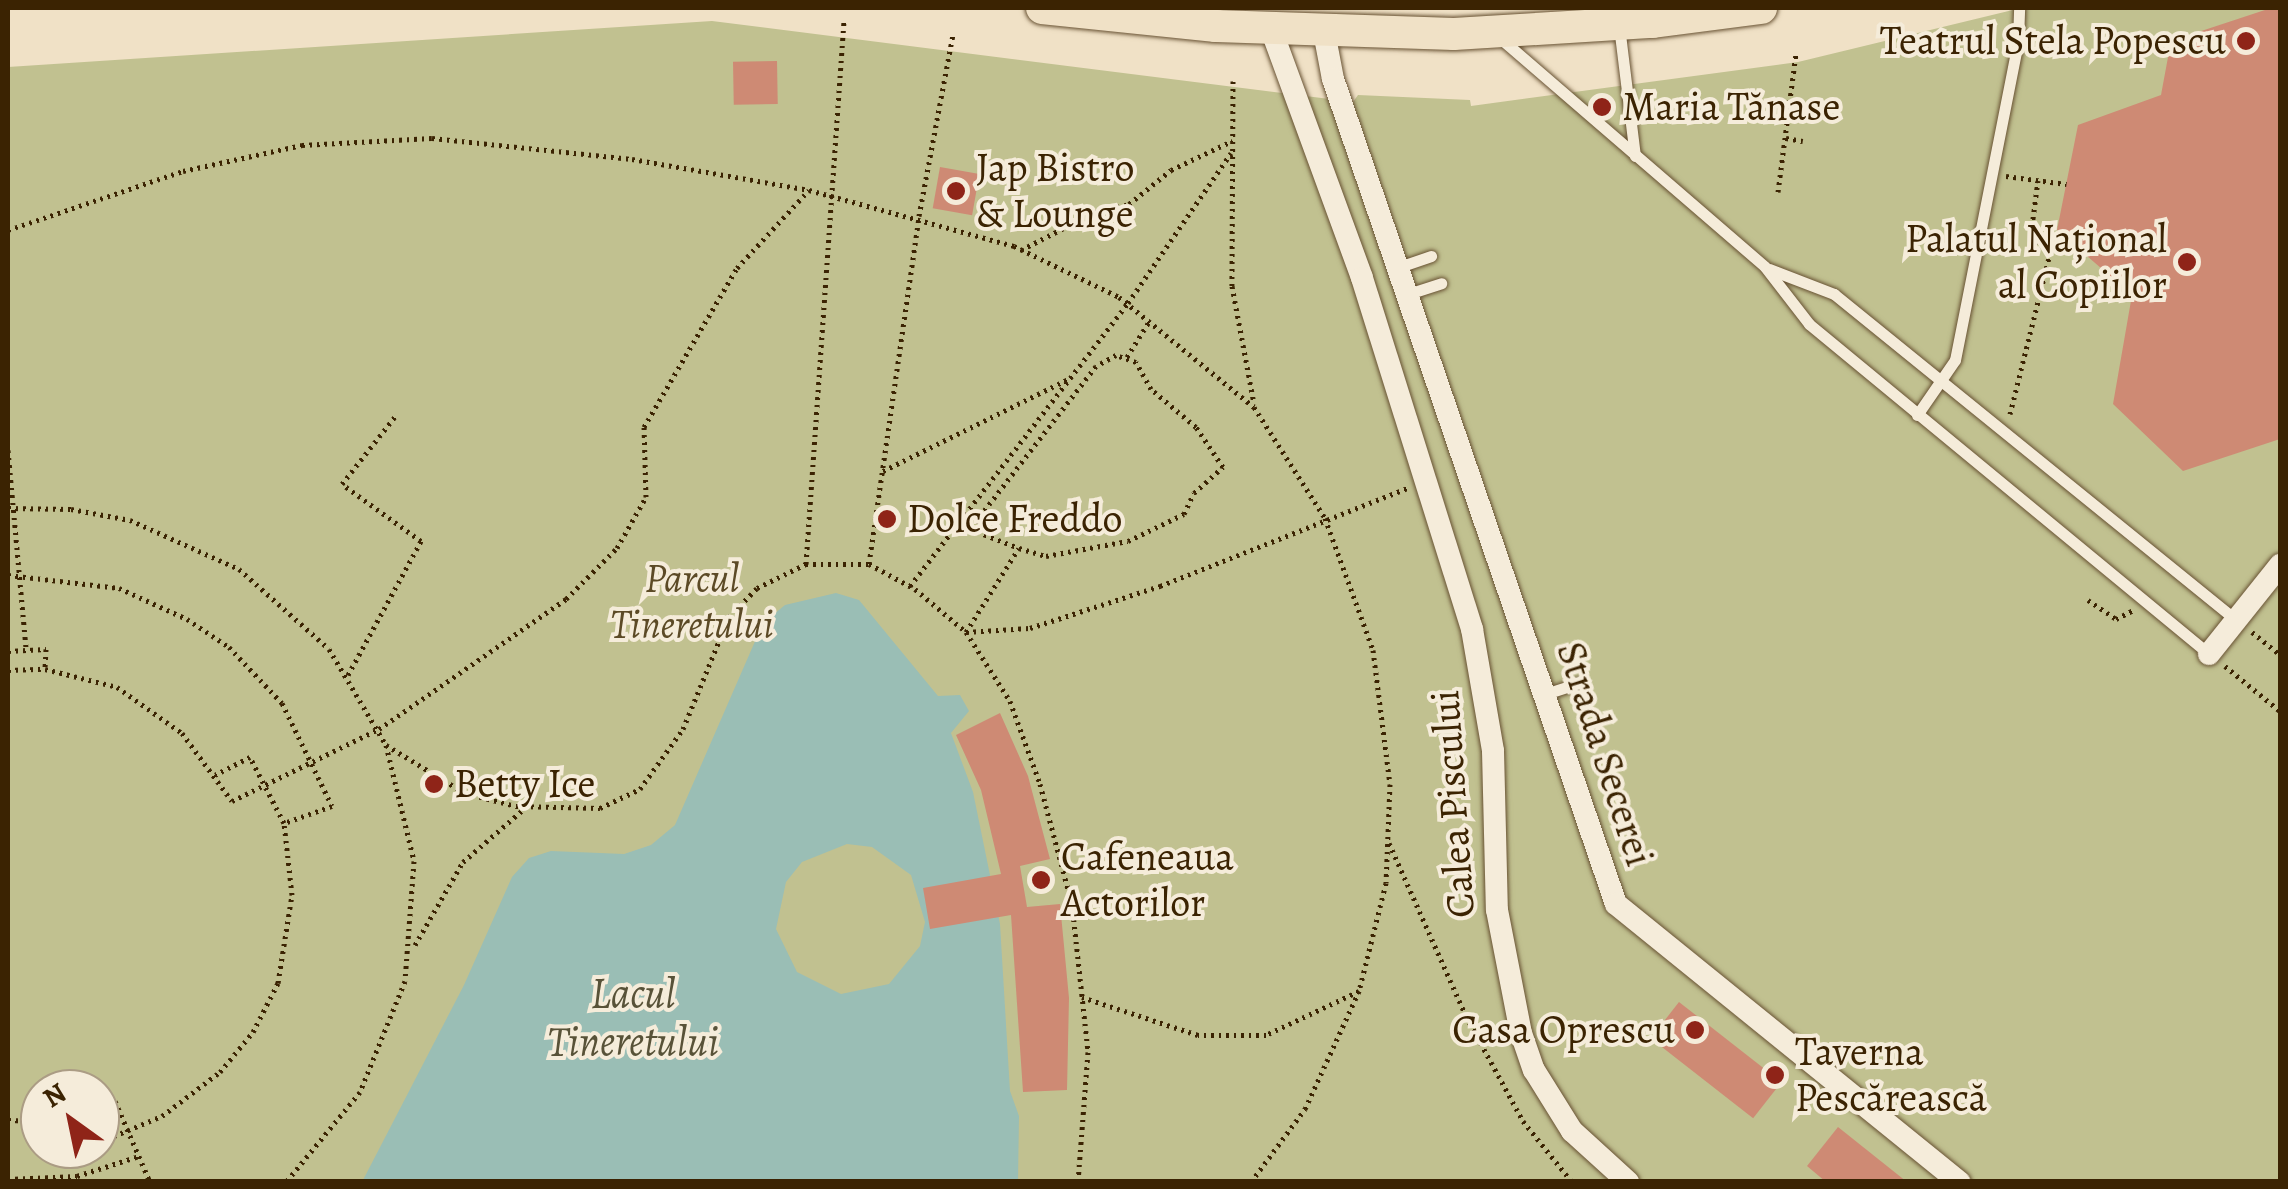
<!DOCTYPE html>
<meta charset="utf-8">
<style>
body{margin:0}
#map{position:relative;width:2288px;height:1189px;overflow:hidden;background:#f0e1c6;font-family:Alegreya,serif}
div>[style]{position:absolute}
.green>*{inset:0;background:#c1c190}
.water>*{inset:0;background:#9abeb5}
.building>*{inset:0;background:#ce8a74;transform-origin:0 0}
.path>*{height:5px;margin-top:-2.5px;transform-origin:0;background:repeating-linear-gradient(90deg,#3b2302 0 2.5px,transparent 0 7.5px)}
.roads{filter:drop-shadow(0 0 2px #685233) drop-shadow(0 0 2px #685233)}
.service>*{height:11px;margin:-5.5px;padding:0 5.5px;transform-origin:5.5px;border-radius:5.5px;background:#f5ecda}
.minor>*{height:22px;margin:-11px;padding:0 11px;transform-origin:11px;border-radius:11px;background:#f5ecda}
.primary>*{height:32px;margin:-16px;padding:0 16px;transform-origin:16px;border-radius:16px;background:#f0e1c6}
.dots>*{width:28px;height:28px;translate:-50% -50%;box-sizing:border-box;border:5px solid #f5ecda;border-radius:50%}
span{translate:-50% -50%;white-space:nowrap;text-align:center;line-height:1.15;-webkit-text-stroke:8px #f5ecda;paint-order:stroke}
.poi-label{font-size:40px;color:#3b2302}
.right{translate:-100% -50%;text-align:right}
.left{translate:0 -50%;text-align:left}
.park-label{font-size:40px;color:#5c4a26;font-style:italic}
.street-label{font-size:40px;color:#3b2302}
.water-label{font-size:42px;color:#585238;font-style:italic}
.frame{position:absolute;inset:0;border:10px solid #3b2302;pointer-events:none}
.north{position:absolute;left:20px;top:1069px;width:100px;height:100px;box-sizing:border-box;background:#f5ecda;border:2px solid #ab9c84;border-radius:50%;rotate:327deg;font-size:28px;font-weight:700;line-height:40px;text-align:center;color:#3b2302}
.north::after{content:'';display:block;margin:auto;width:35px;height:45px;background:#8f2418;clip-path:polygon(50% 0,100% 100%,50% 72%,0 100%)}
</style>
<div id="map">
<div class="green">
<div style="clip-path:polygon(evenodd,2021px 8px,2280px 8px,2280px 1181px,8px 1182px,8px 67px,712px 21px,1353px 102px,1358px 95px,1470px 100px,1471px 106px,1798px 62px,2021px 8px,40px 1089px,100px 1089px,100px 1149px,40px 1149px,40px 1089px)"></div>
</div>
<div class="water">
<div style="clip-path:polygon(evenodd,836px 593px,859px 600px,938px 696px,960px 695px,969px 711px,951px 733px,973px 792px,1000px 924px,1010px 1091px,1019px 1116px,1018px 1181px,362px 1182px,464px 985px,512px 877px,529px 858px,551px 851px,624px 854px,651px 845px,675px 825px,763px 623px,785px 605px,836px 593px,847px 844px,872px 847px,911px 875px,925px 922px,920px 946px,889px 984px,841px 994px,797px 972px,776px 929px,786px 882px,802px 862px,847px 844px)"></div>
</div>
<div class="building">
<div style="clip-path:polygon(2271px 8px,2280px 8px,2280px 439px,2183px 471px,2113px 404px,2132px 295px,2057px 230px,2078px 125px,2161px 95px,2171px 41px)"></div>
<div style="left:777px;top:61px;width:43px;height:44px;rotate:89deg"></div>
<div style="left:940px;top:167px;width:40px;height:42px;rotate:10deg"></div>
<div style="clip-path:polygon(1000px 713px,1028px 776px,1050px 859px,1020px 866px,1027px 907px,1060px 904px,1069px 998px,1067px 1090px,1023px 1092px,1011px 915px,930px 929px,923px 888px,1001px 874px,981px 790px,956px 735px)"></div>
<div style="left:1679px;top:1002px;width:130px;height:46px;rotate:38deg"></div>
<div style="clip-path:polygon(1838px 1127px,1907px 1182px,1826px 1182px,1807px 1166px)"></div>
</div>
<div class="path">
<div style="left:1233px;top:81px;width:205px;rotate:90.3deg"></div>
<div style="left:1232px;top:286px;width:120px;rotate:79.4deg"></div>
<div style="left:1786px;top:138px;width:17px;rotate:10deg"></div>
<div style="left:2006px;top:176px;width:61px;rotate:7.6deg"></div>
<div style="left:1778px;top:192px;width:140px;rotate:-82.6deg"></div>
<div style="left:8px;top:230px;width:185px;rotate:-18.6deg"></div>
<div style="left:183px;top:171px;width:122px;rotate:-12.3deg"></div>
<div style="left:302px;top:145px;width:130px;rotate:-3.1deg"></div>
<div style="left:432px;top:138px;width:201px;rotate:6deg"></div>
<div style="left:632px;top:159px;width:180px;rotate:9.9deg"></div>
<div style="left:809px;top:190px;width:213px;rotate:15.3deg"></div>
<div style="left:1014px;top:246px;width:117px;rotate:25.9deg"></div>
<div style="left:1119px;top:297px;width:174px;rotate:39.2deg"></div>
<div style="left:1254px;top:407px;width:132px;rotate:57.4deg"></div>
<div style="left:1325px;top:518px;width:140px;rotate:70deg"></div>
<div style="left:1373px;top:650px;width:135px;rotate:82.8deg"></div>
<div style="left:1390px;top:784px;width:99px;rotate:92.3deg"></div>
<div style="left:1386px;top:883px;width:111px;rotate:104deg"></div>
<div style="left:1359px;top:991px;width:103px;rotate:154.7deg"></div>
<div style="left:1266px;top:1035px;width:68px;rotate:180deg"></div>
<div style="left:1198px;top:1035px;width:122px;rotate:-161.9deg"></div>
<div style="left:1021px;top:250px;width:83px;rotate:-27.2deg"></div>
<div style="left:1095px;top:212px;width:35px;rotate:-13deg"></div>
<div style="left:1129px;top:204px;width:54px;rotate:-39deg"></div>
<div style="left:1171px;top:170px;width:68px;rotate:-25.4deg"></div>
<div style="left:1127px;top:357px;width:44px;rotate:-58.1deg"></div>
<div style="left:2010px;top:414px;width:166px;rotate:-76deg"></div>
<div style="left:2050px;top:253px;width:27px;rotate:-135deg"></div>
<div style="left:2031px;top:234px;width:54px;rotate:-82.6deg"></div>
<div style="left:8px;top:450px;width:200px;rotate:84.8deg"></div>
<div style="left:883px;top:471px;width:207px;rotate:-26.4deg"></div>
<div style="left:8px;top:508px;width:63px;rotate:0.9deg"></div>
<div style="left:71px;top:509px;width:60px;rotate:10.6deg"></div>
<div style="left:130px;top:520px;width:120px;rotate:24.2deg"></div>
<div style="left:239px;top:569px;width:120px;rotate:41.6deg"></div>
<div style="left:329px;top:649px;width:112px;rotate:59.3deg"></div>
<div style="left:386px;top:745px;width:119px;rotate:76.4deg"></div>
<div style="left:414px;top:861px;width:120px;rotate:94.3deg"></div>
<div style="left:405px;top:981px;width:120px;rotate:112.1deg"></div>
<div style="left:360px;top:1092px;width:117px;rotate:129.4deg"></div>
<div style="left:958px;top:524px;width:13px;rotate:23deg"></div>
<div style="left:970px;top:529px;width:53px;rotate:21.2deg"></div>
<div style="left:1019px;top:548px;width:28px;rotate:17deg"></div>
<div style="left:1046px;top:556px;width:83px;rotate:-10.4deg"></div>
<div style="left:1128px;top:541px;width:62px;rotate:-25.7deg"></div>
<div style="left:1184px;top:514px;width:23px;rotate:-65deg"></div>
<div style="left:1194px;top:493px;width:39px;rotate:-42deg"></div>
<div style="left:1223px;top:467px;width:48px;rotate:-124deg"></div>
<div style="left:1196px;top:427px;width:59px;rotate:-139.8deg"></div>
<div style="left:1151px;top:389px;width:31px;rotate:-119deg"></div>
<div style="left:1136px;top:362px;width:21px;rotate:-161deg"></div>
<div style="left:1116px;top:355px;width:23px;rotate:151deg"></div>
<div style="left:1096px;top:366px;width:206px;rotate:127.7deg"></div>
<div style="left:806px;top:564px;width:545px;rotate:-86deg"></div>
<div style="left:869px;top:564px;width:352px;rotate:-81.8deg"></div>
<div style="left:919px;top:216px;width:184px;rotate:-79.4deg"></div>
<div style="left:8px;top:575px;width:112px;rotate:6.7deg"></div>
<div style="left:119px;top:588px;width:75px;rotate:24.5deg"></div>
<div style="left:187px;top:619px;width:50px;rotate:33.7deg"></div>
<div style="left:229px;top:647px;width:77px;rotate:46.6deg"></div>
<div style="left:282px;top:703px;width:114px;rotate:64.1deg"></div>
<div style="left:332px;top:806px;width:51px;rotate:160.5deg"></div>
<div style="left:910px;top:586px;width:357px;rotate:-52.4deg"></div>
<div style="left:1128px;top:303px;width:182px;rotate:-55.5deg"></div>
<div style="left:2088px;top:600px;width:34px;rotate:34deg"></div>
<div style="left:2116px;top:619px;width:18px;rotate:-27deg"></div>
<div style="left:966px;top:632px;width:64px;rotate:-3.6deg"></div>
<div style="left:1030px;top:628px;width:137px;rotate:-17.9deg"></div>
<div style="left:1160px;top:586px;width:266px;rotate:-21.6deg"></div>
<div style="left:966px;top:632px;width:99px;rotate:-57.8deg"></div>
<div style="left:2252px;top:632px;width:36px;rotate:39deg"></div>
<div style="left:8px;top:651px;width:38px;rotate:-3deg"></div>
<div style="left:46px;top:649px;width:20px;rotate:93deg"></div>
<div style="left:2225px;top:666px;width:71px;rotate:39.3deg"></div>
<div style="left:8px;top:670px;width:37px;rotate:-2deg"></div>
<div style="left:45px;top:669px;width:74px;rotate:14deg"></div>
<div style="left:117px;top:687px;width:80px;rotate:35.3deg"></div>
<div style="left:182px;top:733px;width:84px;rotate:53.7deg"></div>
<div style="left:232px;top:801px;width:164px;rotate:-26.1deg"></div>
<div style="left:379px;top:729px;width:228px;rotate:-34.8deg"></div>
<div style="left:566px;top:599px;width:72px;rotate:-45deg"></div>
<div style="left:617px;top:548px;width:59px;rotate:-60.4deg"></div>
<div style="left:646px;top:497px;width:70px;rotate:-91.6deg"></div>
<div style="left:644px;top:427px;width:184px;rotate:-59.7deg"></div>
<div style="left:737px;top:268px;width:106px;rotate:-47.3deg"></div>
<div style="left:348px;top:675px;width:153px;rotate:-61.4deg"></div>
<div style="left:421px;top:541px;width:97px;rotate:-144.2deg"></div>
<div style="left:342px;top:484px;width:89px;rotate:-51.8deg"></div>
<div style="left:386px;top:745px;width:92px;rotate:31.3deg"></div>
<div style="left:465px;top:793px;width:53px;rotate:14.3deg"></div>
<div style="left:516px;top:806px;width:84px;rotate:1.4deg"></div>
<div style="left:600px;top:808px;width:44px;rotate:-25.4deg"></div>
<div style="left:640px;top:789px;width:74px;rotate:-54.4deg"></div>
<div style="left:683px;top:729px;width:121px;rotate:-67.7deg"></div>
<div style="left:729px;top:617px;width:40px;rotate:-46deg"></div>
<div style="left:757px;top:588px;width:55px;rotate:-26.1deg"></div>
<div style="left:806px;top:564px;width:63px"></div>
<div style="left:869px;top:564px;width:52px;rotate:28.5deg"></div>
<div style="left:915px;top:589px;width:67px;rotate:40.1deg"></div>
<div style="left:966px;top:632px;width:82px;rotate:57.5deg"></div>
<div style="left:1010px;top:701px;width:88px;rotate:70.1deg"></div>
<div style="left:1040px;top:784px;width:124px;rotate:75.1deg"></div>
<div style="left:1072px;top:904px;width:149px;rotate:83.8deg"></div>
<div style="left:1088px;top:1052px;width:130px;rotate:94.4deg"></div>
<div style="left:1389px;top:843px;width:189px;rotate:66deg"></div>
<div style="left:1466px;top:1016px;width:119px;rotate:61.5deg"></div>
<div style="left:1523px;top:1121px;width:78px;rotate:51.2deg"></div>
<div style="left:415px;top:945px;width:96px;rotate:-60deg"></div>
<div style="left:463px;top:862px;width:82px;rotate:-41.1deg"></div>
<div style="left:100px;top:1106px;width:16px;rotate:-18deg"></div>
<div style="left:115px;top:1101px;width:88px;rotate:66.6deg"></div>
<div style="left:8px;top:1120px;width:32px;rotate:2deg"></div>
<div style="left:100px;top:1142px;width:67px;rotate:-22.8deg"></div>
<div style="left:162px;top:1116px;width:73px;rotate:-37.2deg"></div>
<div style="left:220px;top:1072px;width:52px;rotate:-50.5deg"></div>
<div style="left:253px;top:1032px;width:55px;rotate:-63deg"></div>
<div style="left:278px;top:983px;width:89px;rotate:-81deg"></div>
<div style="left:292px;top:895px;width:72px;rotate:-96.3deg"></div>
<div style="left:284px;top:823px;width:74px;rotate:-117.3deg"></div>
<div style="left:250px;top:757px;width:39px;rotate:153deg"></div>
<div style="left:79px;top:1149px;width:2px"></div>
<div style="left:8px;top:1179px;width:69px;rotate:-2.5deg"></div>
<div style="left:77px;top:1176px;width:65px;rotate:-17.9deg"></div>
<div style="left:1251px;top:1182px;width:91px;rotate:-53.5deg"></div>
<div style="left:1305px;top:1109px;width:130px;rotate:-65.4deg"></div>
</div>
<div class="roads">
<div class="service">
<div style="left:1619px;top:26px;width:131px;rotate:83deg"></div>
<div style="left:1500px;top:38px;width:350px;rotate:40.8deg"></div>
<div style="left:1765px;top:267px;width:72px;rotate:52.3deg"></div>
<div style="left:1809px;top:324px;width:519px;rotate:39.52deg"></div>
<div style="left:1399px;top:267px;width:34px;rotate:-19deg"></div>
<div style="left:1769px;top:269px;width:70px;rotate:21deg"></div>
<div style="left:1834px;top:294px;width:518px;rotate:39.04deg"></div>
<div style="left:1408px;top:294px;width:35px;rotate:-18deg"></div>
<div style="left:1917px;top:415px;width:67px;rotate:-55.4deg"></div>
<div style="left:1955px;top:360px;width:325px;rotate:-78.8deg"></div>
<div style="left:2018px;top:41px;width:33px;rotate:-88deg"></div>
<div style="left:1545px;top:694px;width:36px;rotate:-18deg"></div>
</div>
<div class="minor">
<div style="left:1271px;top:29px;width:265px;rotate:69.9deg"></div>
<div style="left:1362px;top:278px;width:368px;rotate:72.6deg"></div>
<div style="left:1472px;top:629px;width:124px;rotate:80.2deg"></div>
<div style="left:1493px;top:751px;width:159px;rotate:88.6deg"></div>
<div style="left:1497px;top:910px;width:125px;rotate:79deg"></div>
<div style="left:1521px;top:1033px;width:39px;rotate:71deg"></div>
<div style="left:1534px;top:1070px;width:72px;rotate:58.1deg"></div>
<div style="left:1572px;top:1131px;width:76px;rotate:42.3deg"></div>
<div style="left:1324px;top:32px;width:48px;rotate:79.2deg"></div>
<div style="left:1333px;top:79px;width:872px;rotate:71.07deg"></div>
<div style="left:1616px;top:904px;width:442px;rotate:39deg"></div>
<div style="left:2209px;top:654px;width:114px;rotate:-51.4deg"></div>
</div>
<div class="primary">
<div style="left:1042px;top:8px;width:175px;rotate:5.9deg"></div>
<div style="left:1216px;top:26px;width:238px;rotate:1.9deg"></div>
<div style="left:1454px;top:34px;width:199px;rotate:-3.5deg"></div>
<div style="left:1653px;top:22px;width:109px;rotate:-7.4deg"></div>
</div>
</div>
<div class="dots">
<div style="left:2246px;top:41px;background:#8f2418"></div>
<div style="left:1602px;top:107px;background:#8f2418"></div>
<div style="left:956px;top:191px;background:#8f2418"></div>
<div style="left:2187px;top:262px;background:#8f2418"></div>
<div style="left:887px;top:519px;background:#8f2418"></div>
<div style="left:434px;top:784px;background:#8f2418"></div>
<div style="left:1041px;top:880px;background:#8f2418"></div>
<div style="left:1695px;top:1030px;background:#8f2418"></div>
<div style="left:1775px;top:1075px;background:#8f2418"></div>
</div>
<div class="poi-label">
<span class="right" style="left:2226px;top:41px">Teatrul Stela Popescu</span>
<span class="left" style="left:1622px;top:107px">Maria Tănase</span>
<span class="left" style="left:976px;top:191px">Jap Bistro<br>&amp; Lounge</span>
<span class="right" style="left:2167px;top:262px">Palatul Național<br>al Copiilor</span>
<span class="left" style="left:907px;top:519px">Dolce Freddo</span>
<span class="left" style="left:454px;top:784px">Betty Ice</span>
<span class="left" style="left:1061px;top:880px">Cafeneaua<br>Actorilor</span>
<span class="right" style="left:1675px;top:1030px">Casa Oprescu</span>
<span class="left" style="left:1795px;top:1075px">Taverna<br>Pescărească</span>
</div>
<div class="park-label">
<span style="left:692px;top:602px">Parcul<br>Tineretului</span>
</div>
<div class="street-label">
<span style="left:1605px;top:754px;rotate:72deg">Strada Secerei</span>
<span style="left:1453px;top:804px;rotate:-94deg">Calea Piscului</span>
</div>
<div class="water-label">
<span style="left:633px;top:1017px">Lacul<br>Tineretului</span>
</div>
<div class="frame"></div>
<div class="north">N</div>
</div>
